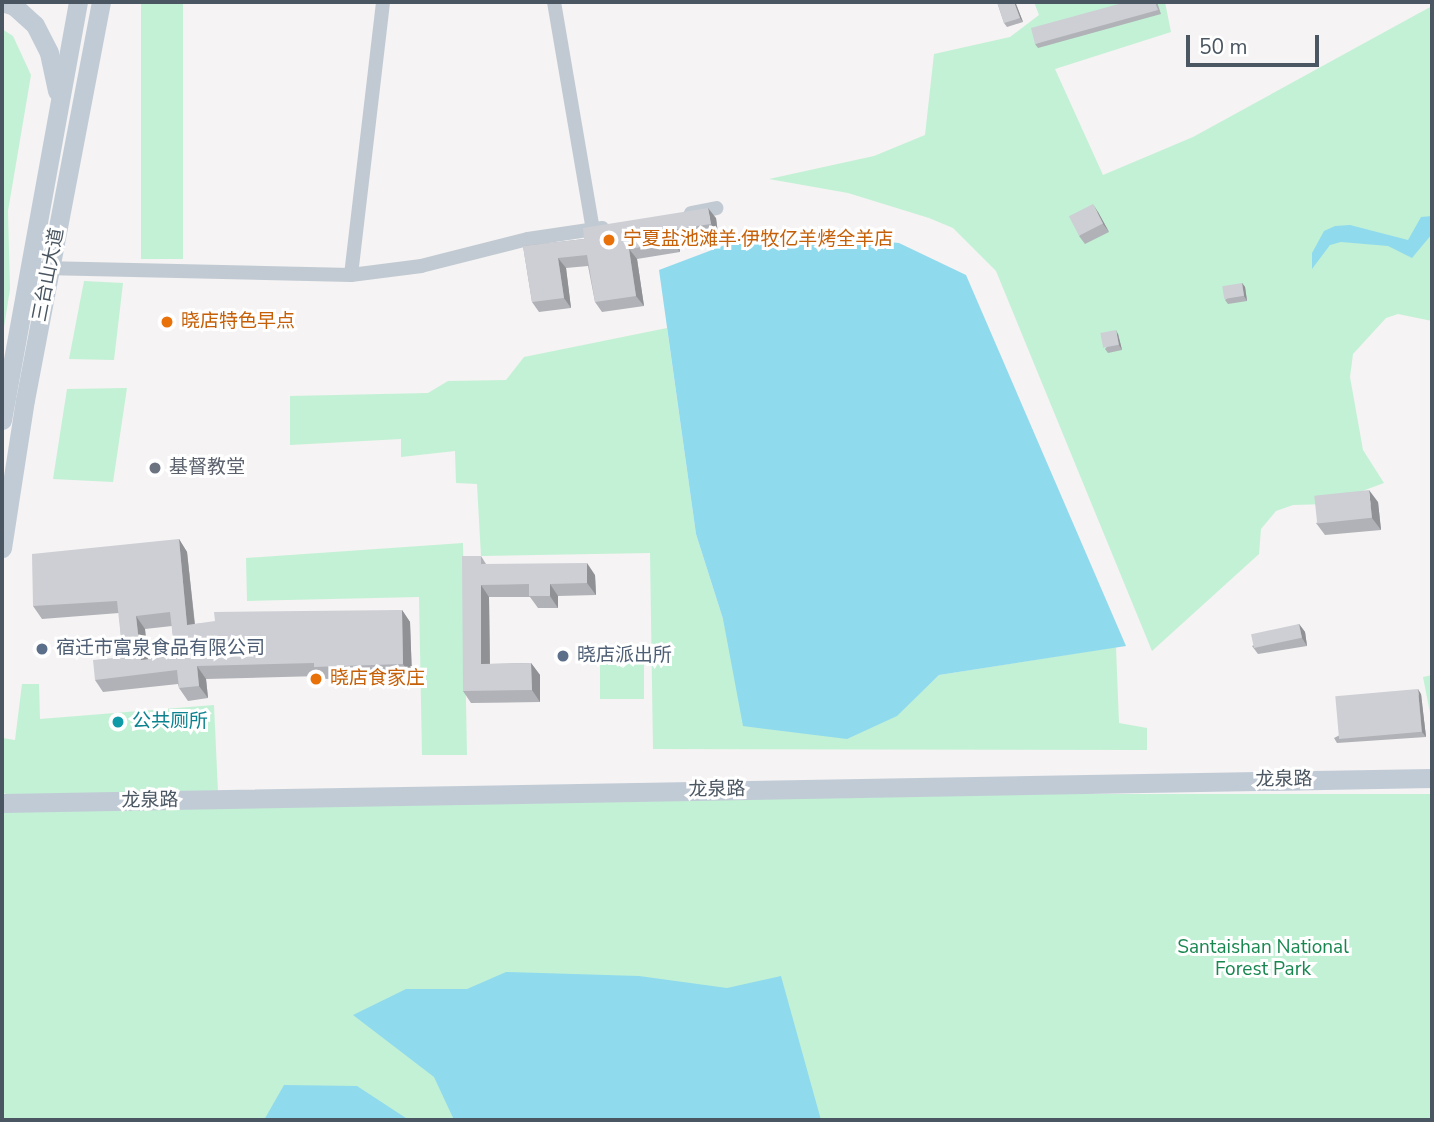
<!DOCTYPE html>
<meta charset="utf-8">
<style>
body{margin:0}
#map{position:relative;width:1434px;height:1122px;overflow:hidden;background:#f5f3f3;font-family:"Nunito Sans","Noto Sans SC",sans-serif}
div>[style]{position:absolute}
.green>*{inset:0;background:#c3f1d5;transform-origin:0 0}
.water>*{inset:0;background:#90daee}
.street>*{height:14px;margin:-7px;padding:0 7px;transform-origin:7px;border-radius:7px;background:#c1cad2}
.secondary>*{height:19px;margin:-9.5px;padding:0 9.5px;transform-origin:9.5px;border-radius:9.5px;background:#c1cbd6}
.wall>*{inset:0;background:#b0b2b7}
.shaded-wall>*{inset:0;background:#909195}
.building>*{inset:0;background:#cdcfd5;transform-origin:0 0}
.dots>*{width:19px;height:19px;translate:-50% -50%;box-sizing:border-box;border:4px solid #fff;border-radius:50%}
span{translate:-50% -50%;white-space:nowrap;text-align:center;line-height:1.15;-webkit-text-stroke:6px #fff;paint-order:stroke}
.food-label{font-size:19px;color:#c56008}
.left{translate:0 -50%;text-align:left}
.street-label{font-size:19px;color:#4a5661}
.worship-label{font-size:19px;color:#5b616d}
.service-label{font-size:19px;color:#4e5e75}
.culture-label{font-size:19px;color:#0d838f}
.park-label{font-size:19px;color:#17864f}
.frame{position:absolute;inset:0;border:4px solid #4a5661;pointer-events:none}
.scale{position:absolute;left:1186px;top:35px;width:133px;height:32px;box-sizing:border-box;border:4px solid #4a5661;border-top:0;padding-left:9px;font-size:21px;line-height:24px;white-space:nowrap;color:#4a5661;-webkit-text-stroke:5px #fff;paint-order:stroke}
</style>
<div id="map">
<div class="green">
<div style="left:141px;top:2px;width:42px;height:257px"></div>
<div style="clip-path:polygon(1034px 2px,1165px 2px,1171px 32px,1055px 69px,1103px 175px,1193px 137px,1432px 6px,1432px 321px,1398px 314px,1386px 318px,1353px 354px,1350px 377px,1363px 450px,1384px 483px,1327px 504px,1293px 505px,1276px 511px,1261px 529px,1259px 554px,1152px 651px,996px 271px,953px 228px,929px 218px,848px 193px,769px 179px,874px 156px,925px 135px,934px 54px,1010px 37px,1039px 15px)"></div>
<div style="clip-path:polygon(2px 29px,13px 36px,31px 75px,8px 211px,10px 289px,2px 340px)"></div>
<div style="clip-path:polygon(84px 281px,123px 283px,114px 360px,69px 359px)"></div>
<div style="clip-path:polygon(667px 328px,696px 534px,723px 619px,897px 715px,939px 675px,1116px 647px,1119px 723px,1147px 728px,1147px 750px,653px 749px,650px 553px,481px 556px,477px 484px,456px 483px,455px 451px,401px 457px,401px 439px,290px 445px,290px 396px,428px 393px,448px 381px,506px 380px,524px 357px)"></div>
<div style="clip-path:polygon(127px 388px,113px 482px,53px 479px,67px 389px)"></div>
<div style="clip-path:polygon(463px 543px,467px 755px,422px 755px,419px 597px,247px 601px,246px 558px)"></div>
<div style="left:600px;top:646px;width:44px;height:53px"></div>
<div style="clip-path:polygon(1432px 675px,1432px 723px,1423px 677px)"></div>
<div style="clip-path:polygon(22px 684px,39px 684px,40px 719px,214px 705px,218px 792px,12px 797px,2px 792px,2px 738px,15px 740px)"></div>
<div style="left:1432px;top:794px;width:326px;height:1430px;rotate:90deg"></div>
</div>
<div class="water">
<div style="clip-path:polygon(1432px 216px,1432px 234px,1412px 258px,1388px 246px,1341px 242px,1330px 245px,1312px 269px,1312px 253px,1324px 231px,1335px 226px,1350px 225px,1408px 240px,1421px 217px)"></div>
<div style="clip-path:polygon(833px 237px,899px 243px,966px 275px,1126px 646px,939px 675px,897px 716px,847px 739px,743px 726px,723px 619px,696px 534px,659px 270px,733px 242px)"></div>
<div style="clip-path:polygon(506px 972px,639px 976px,727px 988px,781px 976px,821px 1120px,454px 1120px,434px 1077px,353px 1015px,406px 989px,467px 989px)"></div>
<div style="clip-path:polygon(284px 1085px,357px 1086px,409px 1120px,264px 1120px)"></div>
</div>
<div class="street">
<div style="left:554px;top:2px;width:230px;rotate:80.3deg"></div>
<div style="left:691px;top:213px;width:26px;rotate:-11deg"></div>
<div style="left:43px;top:268px;width:308px;rotate:1.3deg"></div>
<div style="left:351px;top:275px;width:71px;rotate:-7.3deg"></div>
<div style="left:421px;top:266px;width:110px;rotate:-14.2deg"></div>
<div style="left:528px;top:239px;width:75px;rotate:-8.5deg"></div>
<div style="left:351px;top:275px;width:275px;rotate:-83.3deg"></div>
</div>
<div class="secondary">
<div style="left:2px;top:2px;width:13px;rotate:18deg"></div>
<div style="left:14px;top:6px;width:28px;rotate:42deg"></div>
<div style="left:35px;top:25px;width:31px;rotate:63deg"></div>
<div style="left:49px;top:53px;width:39px;rotate:78deg"></div>
<div style="left:2px;top:420px;width:425px;rotate:-79.7deg"></div>
<div style="left:2px;top:548px;width:150px;rotate:-81.2deg"></div>
<div style="left:25px;top:400px;width:405px;rotate:-79.2deg"></div>
<div style="left:2px;top:803px;width:1430px;rotate:-1deg"></div>
</div>
<div class="wall">
<div style="clip-path:polygon(997px 2px,1023px 2px,1016px 4px,1023px 22px,1007px 27px,1004px 23px)"></div>
<div style="clip-path:polygon(1157px 2px,1161px 14px,1038px 48px,1035px 44px)"></div>
<div style="clip-path:polygon(1098px 212px,1109px 232px,1085px 244px,1079px 236px)"></div>
<div style="clip-path:polygon(716px 218px,718px 234px,678px 240px,680px 252px,637px 259px,644px 306px,602px 312px,595px 302px,588px 266px,566px 268px,571px 308px,539px 312px,532px 302px,523px 246px,584px 239px)"></div>
<div style="clip-path:polygon(1242px 283px,1245px 287px,1247px 301px,1228px 304px,1225px 300px)"></div>
<div style="clip-path:polygon(1118px 334px,1122px 350px,1108px 353px,1105px 349px)"></div>
<div style="clip-path:polygon(1378px 502px,1381px 530px,1325px 535px,1316px 523px)"></div>
<div style="clip-path:polygon(evenodd,179px 539px,187px 552px,195px 624px,402px 610px,410px 622px,412px 677px,323px 679px,320px 676px,206px 679px,208px 698px,188px 701px,179px 688px,178px 684px,103px 692px,95px 680px,123px 657px,119px 613px,42px 619px,33px 606px,179px 539px,172px 626px,175px 656px,148px 659px,145px 629px,172px 626px)"></div>
<div style="clip-path:polygon(481px 556px,486px 564px,595px 575px,596px 595px,558px 596px,558px 608px,538px 608px,530px 597px,489px 597px,490px 664px,531px 663px,540px 675px,540px 702px,471px 703px,463px 691px)"></div>
<div style="clip-path:polygon(1299px 624px,1305px 632px,1307px 646px,1258px 654px,1252px 646px)"></div>
<div style="clip-path:polygon(1421px 694px,1426px 737px,1337px 743px,1334px 738px)"></div>
</div>
<div class="shaded-wall">
<div style="clip-path:polygon(1014px 2px,1016px 4px,1023px 22px,1020px 18px)"></div>
<div style="clip-path:polygon(1093px 204px,1098px 212px,1109px 232px,1103px 224px)"></div>
<div style="clip-path:polygon(708px 208px,716px 218px,718px 234px,711px 224px)"></div>
<div style="clip-path:polygon(671px 230px,678px 240px,680px 252px,673px 242px)"></div>
<div style="clip-path:polygon(629px 249px,637px 259px,644px 306px,636px 296px)"></div>
<div style="clip-path:polygon(558px 258px,566px 268px,571px 308px,564px 298px)"></div>
<div style="clip-path:polygon(1242px 283px,1245px 287px,1247px 301px,1244px 296px)"></div>
<div style="clip-path:polygon(1116px 330px,1118px 334px,1122px 350px,1119px 345px)"></div>
<div style="clip-path:polygon(1369px 490px,1378px 502px,1381px 530px,1372px 518px)"></div>
<div style="clip-path:polygon(179px 539px,187px 552px,196px 637px,187px 625px)"></div>
<div style="clip-path:polygon(587px 563px,595px 575px,596px 595px,587px 583px)"></div>
<div style="clip-path:polygon(550px 584px,558px 596px,558px 608px,550px 596px)"></div>
<div style="clip-path:polygon(481px 585px,489px 597px,490px 676px,481px 664px)"></div>
<div style="clip-path:polygon(402px 610px,410px 622px,412px 677px,403px 664px)"></div>
<div style="clip-path:polygon(136px 616px,145px 629px,149px 672px,141px 660px)"></div>
<div style="clip-path:polygon(1299px 624px,1305px 632px,1307px 646px,1302px 638px)"></div>
<div style="clip-path:polygon(531px 663px,540px 675px,540px 702px,532px 690px)"></div>
<div style="clip-path:polygon(197px 666px,206px 679px,208px 698px,199px 686px)"></div>
<div style="clip-path:polygon(1418px 689px,1421px 694px,1426px 737px,1422px 732px)"></div>
</div>
<div class="building">
<div style="clip-path:polygon(997px 2px,1014px 2px,1020px 18px,1004px 23px)"></div>
<div style="clip-path:polygon(1126px 2px,1155px 2px,1158px 10px,1035px 44px,1031px 28px)"></div>
<div style="left:1093px;top:204px;width:22px;height:27px;rotate:63deg"></div>
<div style="clip-path:polygon(708px 208px,711px 224px,671px 230px,673px 242px,629px 249px,636px 296px,595px 302px,587px 255px,558px 258px,564px 298px,532px 302px,523px 246px,584px 239px,583px 228px)"></div>
<div style="left:1242px;top:283px;width:13px;height:20px;rotate:81deg"></div>
<div style="left:1116px;top:330px;width:15px;height:16px;rotate:79deg"></div>
<div style="left:1369px;top:490px;width:28px;height:55px;rotate:84deg"></div>
<div style="clip-path:polygon(evenodd,179px 539px,187px 625px,215px 621px,214px 612px,402px 610px,403px 664px,314px 667px,314px 663px,197px 666px,199px 686px,179px 688px,177px 670px,95px 680px,93px 660px,123px 657px,117px 601px,33px 606px,32px 554px,179px 539px,170px 612px,175px 656px,141px 660px,136px 616px,170px 612px)"></div>
<div style="clip-path:polygon(462px 556px,481px 556px,481px 564px,587px 563px,587px 583px,550px 584px,550px 596px,529px 596px,529px 584px,481px 585px,481px 664px,531px 663px,532px 690px,463px 691px)"></div>
<div style="left:1299px;top:624px;width:14px;height:49px;rotate:78deg"></div>
<div style="left:1418px;top:689px;width:43px;height:83px;rotate:85deg"></div>
</div>
<div class="dots">
<div style="left:609px;top:240px;background:#e8710a"></div>
<div style="left:167px;top:322px;background:#e8710a"></div>
<div style="left:155px;top:468px;background:#6b7280"></div>
<div style="left:42px;top:649px;background:#5c6f8a"></div>
<div style="left:563px;top:656px;background:#5c6f8a"></div>
<div style="left:316px;top:679px;background:#e8710a"></div>
<div style="left:118px;top:722px;background:#0f9aa8"></div>
</div>
<div class="food-label">
<span class="left" style="left:623px;top:240px">宁夏盐池滩羊·伊牧亿羊烤全羊店</span>
<span class="left" style="left:181px;top:322px">晓店特色早点</span>
<span class="left" style="left:330px;top:679px">晓店食家庄</span>
</div>
<div class="street-label">
<span style="left:49px;top:275px;rotate:-79deg">三台山大道</span>
<span style="left:1284px;top:780px;rotate:-1deg">龙泉路</span>
<span style="left:717px;top:790px;rotate:-1deg">龙泉路</span>
<span style="left:150px;top:801px;rotate:-1deg">龙泉路</span>
</div>
<div class="worship-label">
<span class="left" style="left:169px;top:468px">基督教堂</span>
</div>
<div class="service-label">
<span class="left" style="left:56px;top:649px">宿迁市富泉食品有限公司</span>
<span class="left" style="left:577px;top:656px">晓店派出所</span>
</div>
<div class="culture-label">
<span class="left" style="left:132px;top:722px">公共厕所</span>
</div>
<div class="park-label">
<span style="left:1263px;top:959px">Santaishan National<br>Forest Park</span>
</div>
<div class="frame"></div>
<div class="scale">50 m</div>
</div>
